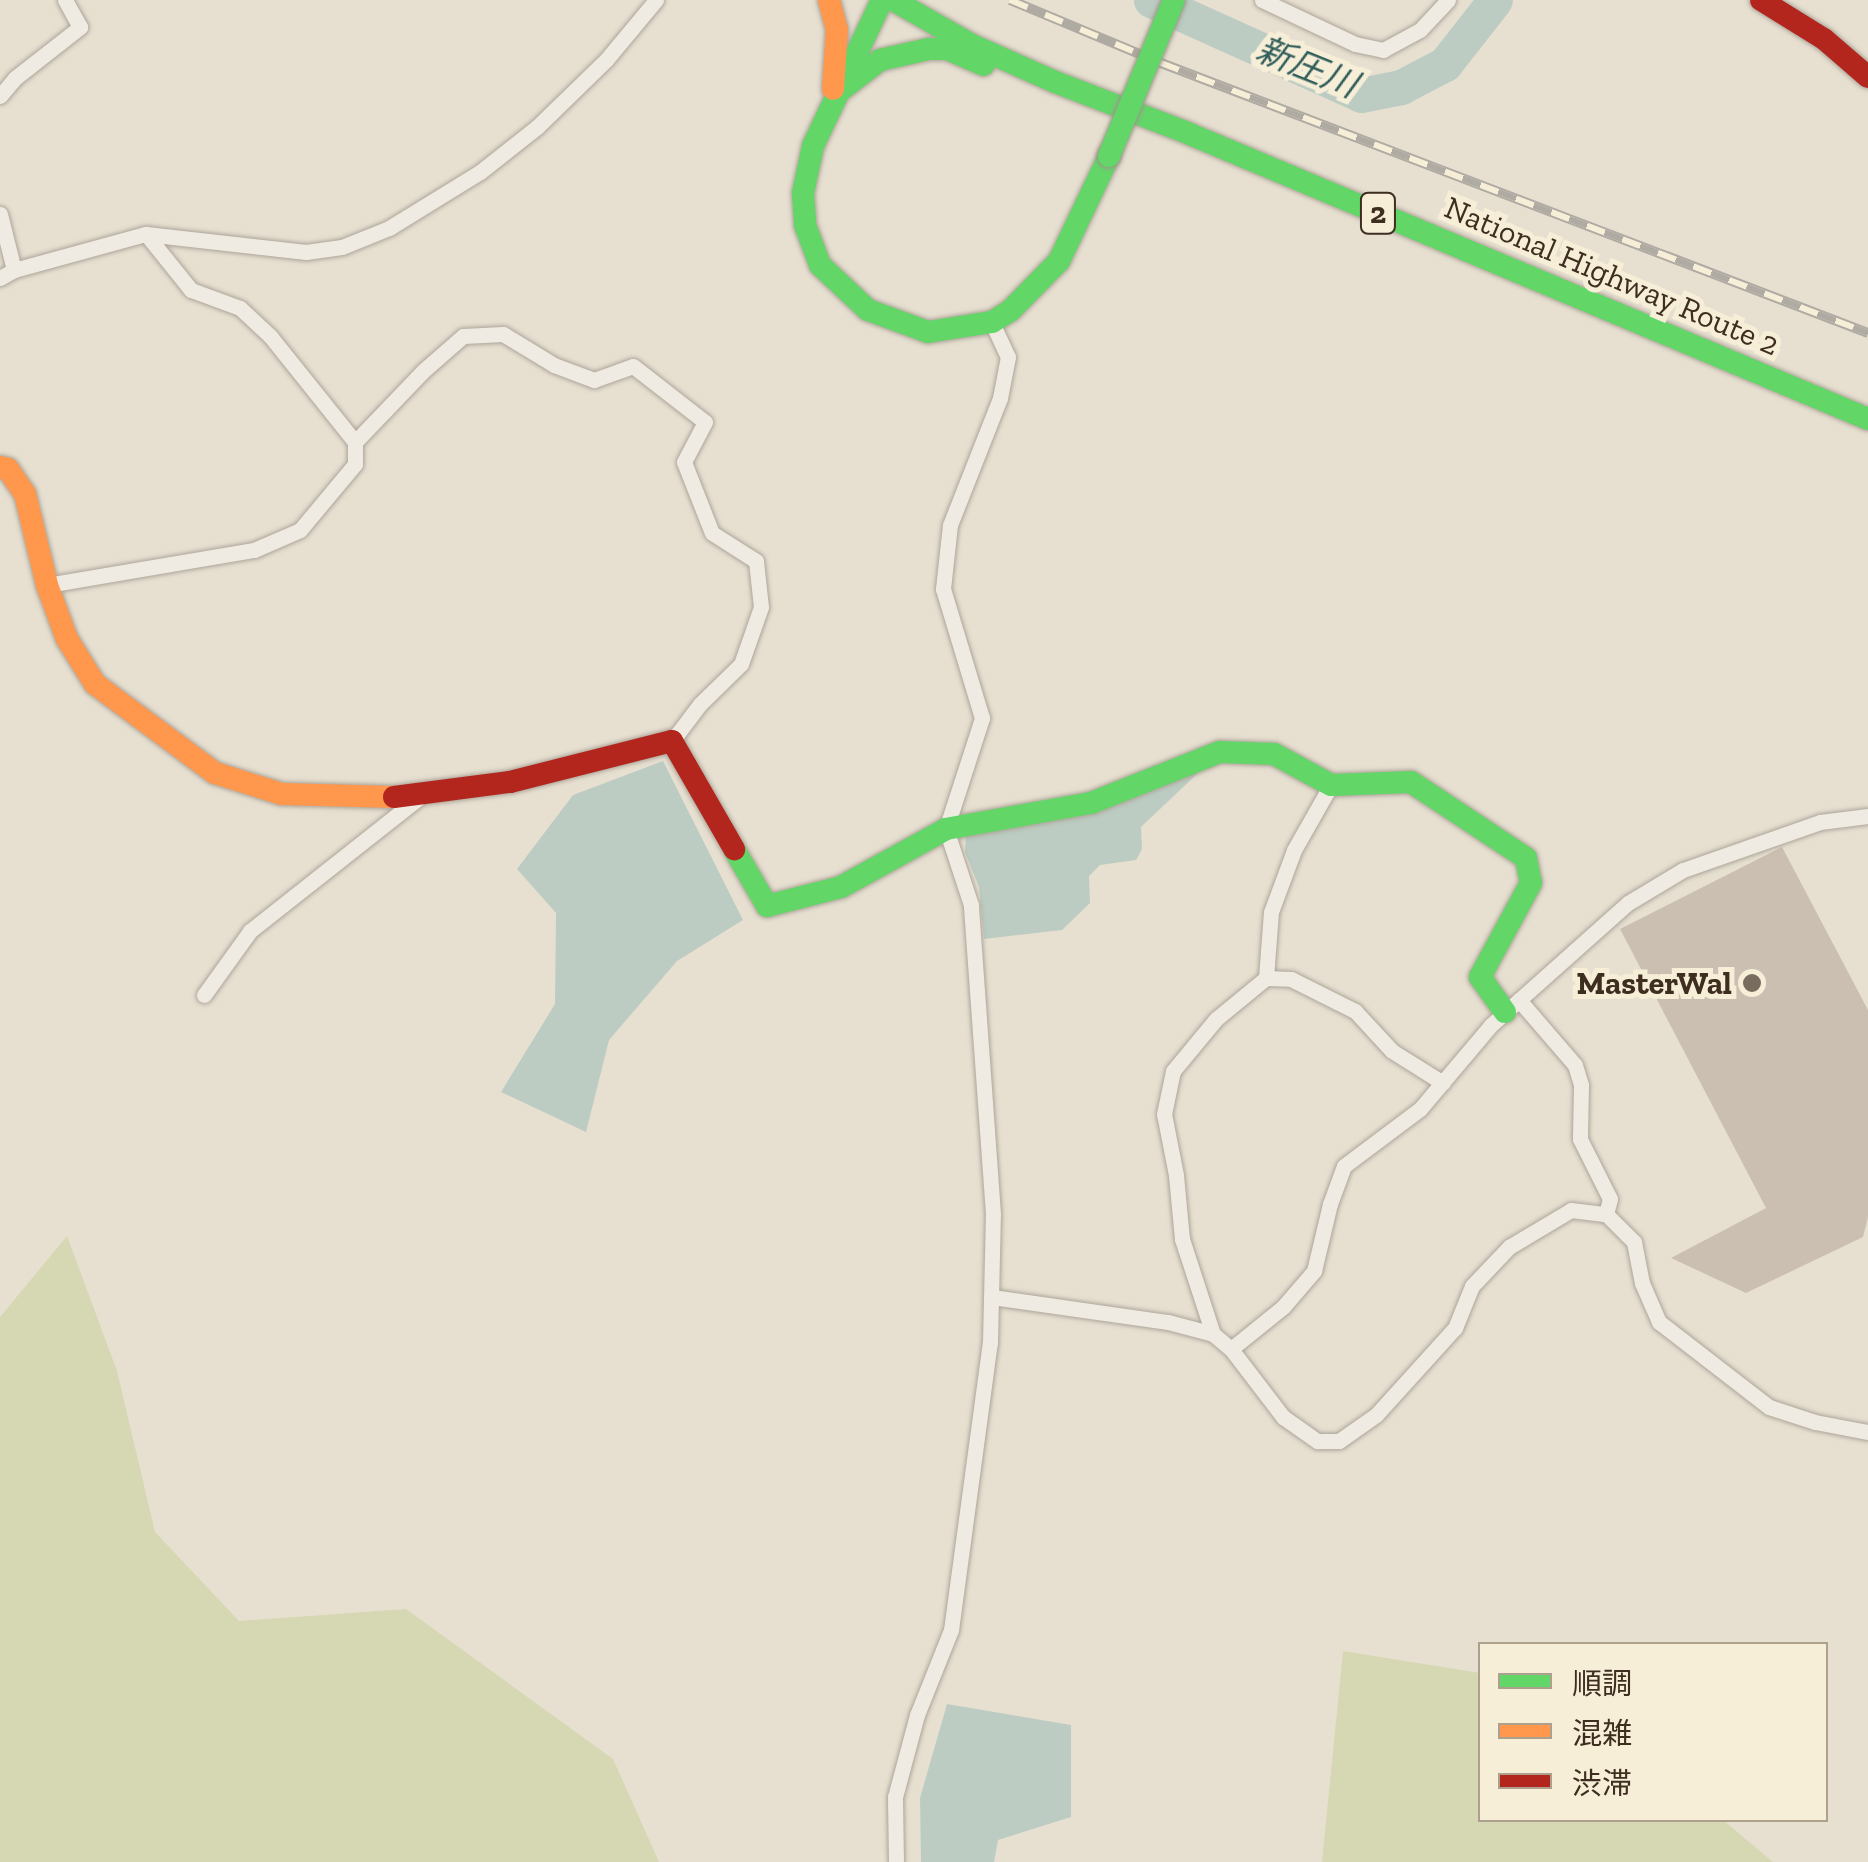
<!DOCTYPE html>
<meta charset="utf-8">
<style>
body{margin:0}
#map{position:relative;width:1868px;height:1862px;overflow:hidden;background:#e7e0d1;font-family:"Zilla Slab","Noto Sans JP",serif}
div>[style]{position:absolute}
.green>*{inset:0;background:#d6d7b3}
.water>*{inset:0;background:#bcccc2}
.river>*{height:35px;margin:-17.5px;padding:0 17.5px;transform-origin:17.5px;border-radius:17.5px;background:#bcccc2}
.building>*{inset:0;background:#cbbfb2}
.roads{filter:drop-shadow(0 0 2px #ada599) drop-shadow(0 0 2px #ada599)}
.street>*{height:15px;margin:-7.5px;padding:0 7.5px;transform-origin:7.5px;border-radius:7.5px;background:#efebe3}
.fast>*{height:22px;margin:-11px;padding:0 11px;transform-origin:11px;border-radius:11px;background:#63d668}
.slow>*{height:22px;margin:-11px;padding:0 11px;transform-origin:11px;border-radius:11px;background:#ff974d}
.jam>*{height:22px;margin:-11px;padding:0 11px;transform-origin:11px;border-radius:11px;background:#b3261e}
.rail>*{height:10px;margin-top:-5px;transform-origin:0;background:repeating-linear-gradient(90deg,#f7eed8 0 19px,#afaaa2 0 38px);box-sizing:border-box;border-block:2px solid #afaaa2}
.bridges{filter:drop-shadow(0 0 2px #9c958a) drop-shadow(0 0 2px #9c958a)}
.fast-bridge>*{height:22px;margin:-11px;padding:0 11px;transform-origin:11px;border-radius:11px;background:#63d668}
.dots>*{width:28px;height:28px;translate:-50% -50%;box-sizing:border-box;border:5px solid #f7eed8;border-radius:50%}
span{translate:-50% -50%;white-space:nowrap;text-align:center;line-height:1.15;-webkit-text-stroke:10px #f7eed8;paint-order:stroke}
.shield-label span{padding:2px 8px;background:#f7eed8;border:2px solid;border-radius:8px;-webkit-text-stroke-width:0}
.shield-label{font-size:30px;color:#3d2e20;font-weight:700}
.street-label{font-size:32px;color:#3d2e20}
.poi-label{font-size:32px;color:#3d2e20;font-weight:700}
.right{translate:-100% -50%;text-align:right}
.water-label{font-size:35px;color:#2f5d5a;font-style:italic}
.legend{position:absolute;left:1478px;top:1642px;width:350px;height:180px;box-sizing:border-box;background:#f7eed8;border:2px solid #ada18e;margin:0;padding:12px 18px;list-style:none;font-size:30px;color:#3d2e20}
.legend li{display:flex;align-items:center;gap:20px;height:50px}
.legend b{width:50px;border:2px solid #ada18e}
</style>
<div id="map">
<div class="green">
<div style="clip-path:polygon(67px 1236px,117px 1371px,155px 1532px,239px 1621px,406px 1609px,613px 1759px,659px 1862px,0 1862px,0 1317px)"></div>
<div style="clip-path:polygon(1343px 1651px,1480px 1673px,1480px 1820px,1723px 1820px,1773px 1862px,1322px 1862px)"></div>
</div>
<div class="water">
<div style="clip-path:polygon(663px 761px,743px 920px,677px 961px,609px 1040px,586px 1132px,501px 1092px,555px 1004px,556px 913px,517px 869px,573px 795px)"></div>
<div style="clip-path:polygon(1183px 771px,1198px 773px,1141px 827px,1142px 849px,1136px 860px,1100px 865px,1089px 876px,1090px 903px,1062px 930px,984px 939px,979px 887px,965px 852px,966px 836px)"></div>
<div style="clip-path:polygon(947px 1704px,1071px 1725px,1071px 1817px,998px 1840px,994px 1862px,921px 1862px,920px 1798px)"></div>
</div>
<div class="river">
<div style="left:1151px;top:0;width:230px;rotate:24.3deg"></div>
<div style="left:1361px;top:95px;width:41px;rotate:-11.3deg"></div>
<div style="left:1401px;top:87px;width:50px;rotate:-27.6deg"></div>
<div style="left:1445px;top:64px;width:81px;rotate:-52deg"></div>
</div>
<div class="building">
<div style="clip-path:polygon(1782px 847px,1868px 1010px,1868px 1217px,1863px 1237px,1746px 1293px,1671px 1258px,1766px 1208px,1620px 929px)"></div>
</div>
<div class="roads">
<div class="street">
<div style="left:1262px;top:0;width:103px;rotate:25.3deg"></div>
<div style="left:1355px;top:44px;width:29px;rotate:12deg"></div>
<div style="left:1383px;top:50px;width:42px;rotate:-28.4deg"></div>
<div style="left:1420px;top:30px;width:41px;rotate:-47deg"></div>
<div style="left:0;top:96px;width:23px;rotate:-50deg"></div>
<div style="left:15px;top:78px;width:83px;rotate:-38.1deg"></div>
<div style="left:80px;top:27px;width:31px;rotate:-119deg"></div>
<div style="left:0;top:214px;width:58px;rotate:76deg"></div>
<div style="left:0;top:278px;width:16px;rotate:-30deg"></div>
<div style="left:14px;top:270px;width:137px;rotate:-15.3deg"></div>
<div style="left:146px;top:234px;width:161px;rotate:6.4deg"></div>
<div style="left:306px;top:252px;width:36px;rotate:-8deg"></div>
<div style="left:342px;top:247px;width:51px;rotate:-22deg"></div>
<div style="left:389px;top:228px;width:107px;rotate:-31.6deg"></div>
<div style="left:480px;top:172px;width:73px;rotate:-38.3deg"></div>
<div style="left:537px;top:127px;width:96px;rotate:-44.2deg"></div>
<div style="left:606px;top:60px;width:78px;rotate:-50.2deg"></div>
<div style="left:355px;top:442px;width:98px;rotate:-46.2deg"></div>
<div style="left:423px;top:371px;width:53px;rotate:-41.2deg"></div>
<div style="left:463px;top:336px;width:40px;rotate:-2.9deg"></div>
<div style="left:503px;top:334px;width:60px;rotate:31.3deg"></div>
<div style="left:554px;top:365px;width:43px;rotate:20.6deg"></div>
<div style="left:594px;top:380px;width:41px;rotate:-19.7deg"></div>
<div style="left:633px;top:366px;width:91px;rotate:37.9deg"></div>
<div style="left:705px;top:422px;width:45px;rotate:117.7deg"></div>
<div style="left:684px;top:462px;width:76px;rotate:68.5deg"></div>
<div style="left:712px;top:533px;width:52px;rotate:32.5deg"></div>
<div style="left:756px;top:561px;width:46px;rotate:83.8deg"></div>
<div style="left:761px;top:607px;width:60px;rotate:109.3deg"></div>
<div style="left:741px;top:664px;width:57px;rotate:135.7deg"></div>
<div style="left:700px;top:704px;width:46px;rotate:127.1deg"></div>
<div style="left:47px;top:585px;width:210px;rotate:-9.6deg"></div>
<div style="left:254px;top:550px;width:50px;rotate:-23.5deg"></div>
<div style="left:300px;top:530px;width:86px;rotate:-50.2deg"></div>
<div style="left:355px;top:464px;width:22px;rotate:-90deg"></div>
<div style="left:355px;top:442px;width:136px;rotate:-128.7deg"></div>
<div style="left:270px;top:336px;width:41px;rotate:-137deg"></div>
<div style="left:240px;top:308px;width:52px;rotate:-159.8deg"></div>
<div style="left:191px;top:290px;width:72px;rotate:-128.8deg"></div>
<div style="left:1266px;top:978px;width:66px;rotate:-85.7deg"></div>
<div style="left:1271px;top:912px;width:66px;rotate:-69.6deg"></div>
<div style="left:1294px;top:850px;width:75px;rotate:-60.4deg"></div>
<div style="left:204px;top:995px;width:79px;rotate:-54.3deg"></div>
<div style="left:250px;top:931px;width:218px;rotate:-38.3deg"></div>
<div style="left:1519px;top:1000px;width:86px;rotate:49.3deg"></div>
<div style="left:1575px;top:1065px;width:21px;rotate:73deg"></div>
<div style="left:1581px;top:1085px;width:54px;rotate:91.1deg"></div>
<div style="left:1580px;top:1139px;width:67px;rotate:63.4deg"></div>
<div style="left:1610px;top:1199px;width:16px;rotate:105deg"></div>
<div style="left:992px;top:1297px;width:178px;rotate:8.1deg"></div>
<div style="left:1168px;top:1322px;width:47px;rotate:14.9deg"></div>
<div style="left:1213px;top:1334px;width:23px;rotate:40deg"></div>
<div style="left:1231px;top:1349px;width:86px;rotate:52.6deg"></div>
<div style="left:1283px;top:1417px;width:42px;rotate:35.2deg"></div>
<div style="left:1317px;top:1441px;width:22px"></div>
<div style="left:1339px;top:1441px;width:45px;rotate:-35.1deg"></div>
<div style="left:1376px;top:1415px;width:118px;rotate:-47.8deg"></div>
<div style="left:1455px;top:1328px;width:45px;rotate:-68deg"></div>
<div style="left:1472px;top:1286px;width:54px;rotate:-46.5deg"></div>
<div style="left:1509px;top:1247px;width:72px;rotate:-30.8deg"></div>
<div style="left:1571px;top:1210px;width:35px;rotate:7deg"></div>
<div style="left:1606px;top:1214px;width:40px;rotate:45deg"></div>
<div style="left:1634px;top:1242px;width:42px;rotate:79deg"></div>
<div style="left:1642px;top:1283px;width:43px;rotate:66.4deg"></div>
<div style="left:1659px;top:1322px;width:139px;rotate:37.7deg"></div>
<div style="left:1769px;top:1407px;width:48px;rotate:18.1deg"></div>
<div style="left:1815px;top:1422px;width:54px;rotate:10.7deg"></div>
<div style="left:1213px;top:1334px;width:100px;rotate:-108.1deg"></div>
<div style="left:1182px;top:1239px;width:64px;rotate:-95.4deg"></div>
<div style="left:1176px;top:1175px;width:62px;rotate:-101.1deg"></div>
<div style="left:1164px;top:1114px;width:44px;rotate:-78.2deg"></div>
<div style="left:1173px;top:1071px;width:67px;rotate:-50.4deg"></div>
<div style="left:1216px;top:1019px;width:65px;rotate:-39.4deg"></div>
<div style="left:1266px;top:978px;width:25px;rotate:2deg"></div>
<div style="left:1291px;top:979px;width:72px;rotate:26.6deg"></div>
<div style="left:1355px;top:1011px;width:54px;rotate:47.2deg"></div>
<div style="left:1392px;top:1051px;width:60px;rotate:32.1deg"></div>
<div style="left:1231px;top:1349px;width:67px;rotate:-38.9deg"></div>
<div style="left:1283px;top:1307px;width:48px;rotate:-49.3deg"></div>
<div style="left:1314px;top:1271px;width:69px;rotate:-76.6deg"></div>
<div style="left:1330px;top:1204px;width:40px;rotate:-69.8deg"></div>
<div style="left:1344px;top:1166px;width:95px;rotate:-36.9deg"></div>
<div style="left:1420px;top:1109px;width:110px;rotate:-49.8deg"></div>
<div style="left:1491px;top:1025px;width:183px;rotate:-41.7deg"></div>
<div style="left:1628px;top:903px;width:64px;rotate:-31deg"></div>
<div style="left:1683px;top:870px;width:145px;rotate:-19.3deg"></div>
<div style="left:1820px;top:822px;width:48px;rotate:-7.1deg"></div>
<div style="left:896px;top:1862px;width:65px;rotate:-90.9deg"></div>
<div style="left:895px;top:1797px;width:85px;rotate:-75deg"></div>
<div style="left:917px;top:1715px;width:92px;rotate:-68.2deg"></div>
<div style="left:951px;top:1630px;width:290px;rotate:-82.3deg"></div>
<div style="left:990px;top:1343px;width:129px;rotate:-88.7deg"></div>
<div style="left:993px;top:1214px;width:310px;rotate:-94.1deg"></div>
<div style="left:971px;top:905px;width:80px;rotate:-108.2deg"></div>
<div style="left:946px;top:829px;width:117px;rotate:-72deg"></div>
<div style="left:982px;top:718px;width:135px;rotate:-106.8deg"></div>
<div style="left:943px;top:589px;width:64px;rotate:-83.8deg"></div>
<div style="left:950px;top:525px;width:136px;rotate:-68.5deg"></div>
<div style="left:1000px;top:398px;width:42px;rotate:-79deg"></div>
<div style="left:1008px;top:357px;width:38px;rotate:-115deg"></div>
</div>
<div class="fast">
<div style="left:882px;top:0;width:161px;rotate:115.3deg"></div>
<div style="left:813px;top:146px;width:48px;rotate:102deg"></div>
<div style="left:803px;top:193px;width:32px;rotate:86deg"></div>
<div style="left:805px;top:225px;width:43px;rotate:69.4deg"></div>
<div style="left:820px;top:265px;width:66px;rotate:43.2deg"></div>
<div style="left:868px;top:310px;width:64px;rotate:20.1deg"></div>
<div style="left:928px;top:332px;width:65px;rotate:-8.9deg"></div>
<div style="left:992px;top:322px;width:22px;rotate:-32deg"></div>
<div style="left:1011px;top:310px;width:69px;rotate:-45.6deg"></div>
<div style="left:1059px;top:261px;width:116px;rotate:-64.5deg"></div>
<div style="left:893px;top:0;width:91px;rotate:29.7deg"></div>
<div style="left:972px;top:45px;width:91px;rotate:24deg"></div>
<div style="left:1055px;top:82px;width:139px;rotate:21deg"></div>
<div style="left:1185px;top:132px;width:741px;rotate:22.79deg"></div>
<div style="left:841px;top:90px;width:49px;rotate:-37.6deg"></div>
<div style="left:880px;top:60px;width:50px;rotate:-12.7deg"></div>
<div style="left:929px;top:49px;width:18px"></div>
<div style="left:947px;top:49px;width:40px;rotate:23.4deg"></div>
<div style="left:734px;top:849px;width:66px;rotate:59.9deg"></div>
<div style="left:767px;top:906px;width:76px;rotate:-14.4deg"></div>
<div style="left:841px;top:887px;width:120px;rotate:-28.9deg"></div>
<div style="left:946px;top:829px;width:147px;rotate:-10.2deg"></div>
<div style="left:1091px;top:803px;width:139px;rotate:-21.6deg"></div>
<div style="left:1220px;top:752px;width:54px;rotate:2.1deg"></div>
<div style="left:1274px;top:754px;width:65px;rotate:28.5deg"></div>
<div style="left:1331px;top:785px;width:80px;rotate:-2.1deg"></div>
<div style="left:1411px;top:782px;width:138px;rotate:33.5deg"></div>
<div style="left:1526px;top:858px;width:25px;rotate:79deg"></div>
<div style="left:1531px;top:883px;width:107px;rotate:118.5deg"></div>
<div style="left:1480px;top:977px;width:43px;rotate:54.5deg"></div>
</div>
<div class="slow">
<div style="left:829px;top:0;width:30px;rotate:75deg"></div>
<div style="left:837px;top:29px;width:60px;rotate:93.8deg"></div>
<div style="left:0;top:467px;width:8px;rotate:14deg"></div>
<div style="left:8px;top:469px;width:30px;rotate:56deg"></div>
<div style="left:25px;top:494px;width:94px;rotate:76.4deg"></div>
<div style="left:47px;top:585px;width:58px;rotate:69.7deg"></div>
<div style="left:67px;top:639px;width:53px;rotate:58.1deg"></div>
<div style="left:95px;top:684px;width:149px;rotate:36.6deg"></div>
<div style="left:215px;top:773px;width:70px;rotate:17.4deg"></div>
<div style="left:282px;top:794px;width:112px;rotate:1.5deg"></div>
</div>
<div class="jam">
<div style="left:1761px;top:0;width:74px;rotate:31.8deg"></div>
<div style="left:1824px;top:39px;width:58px;rotate:40.8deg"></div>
<div style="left:394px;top:797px;width:117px;rotate:-7.4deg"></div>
<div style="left:510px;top:782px;width:167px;rotate:-14.2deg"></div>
<div style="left:672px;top:741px;width:125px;rotate:60.1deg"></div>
</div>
</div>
<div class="rail">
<div style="left:1010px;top:0;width:164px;rotate:22.6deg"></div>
<div style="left:1161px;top:63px;width:757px;rotate:20.9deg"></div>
</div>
<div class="bridges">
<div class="fast-bridge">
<div style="left:1109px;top:156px;width:169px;rotate:-67.4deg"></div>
</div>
</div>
<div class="dots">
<div style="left:1752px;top:983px;background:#786c5e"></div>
</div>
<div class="shield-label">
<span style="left:1378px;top:213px">2</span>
</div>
<div class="street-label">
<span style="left:1612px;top:276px;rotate:23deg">National Highway Route 2</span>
</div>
<div class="poi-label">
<span class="right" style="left:1732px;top:983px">MasterWal</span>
</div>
<div class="water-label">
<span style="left:1307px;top:67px;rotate:22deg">新圧川</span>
</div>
<ul class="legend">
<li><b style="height:12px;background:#63d668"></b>順調</li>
<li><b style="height:12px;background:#ff974d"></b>混雑</li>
<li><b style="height:12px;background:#b3261e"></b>渋滞</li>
</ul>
</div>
